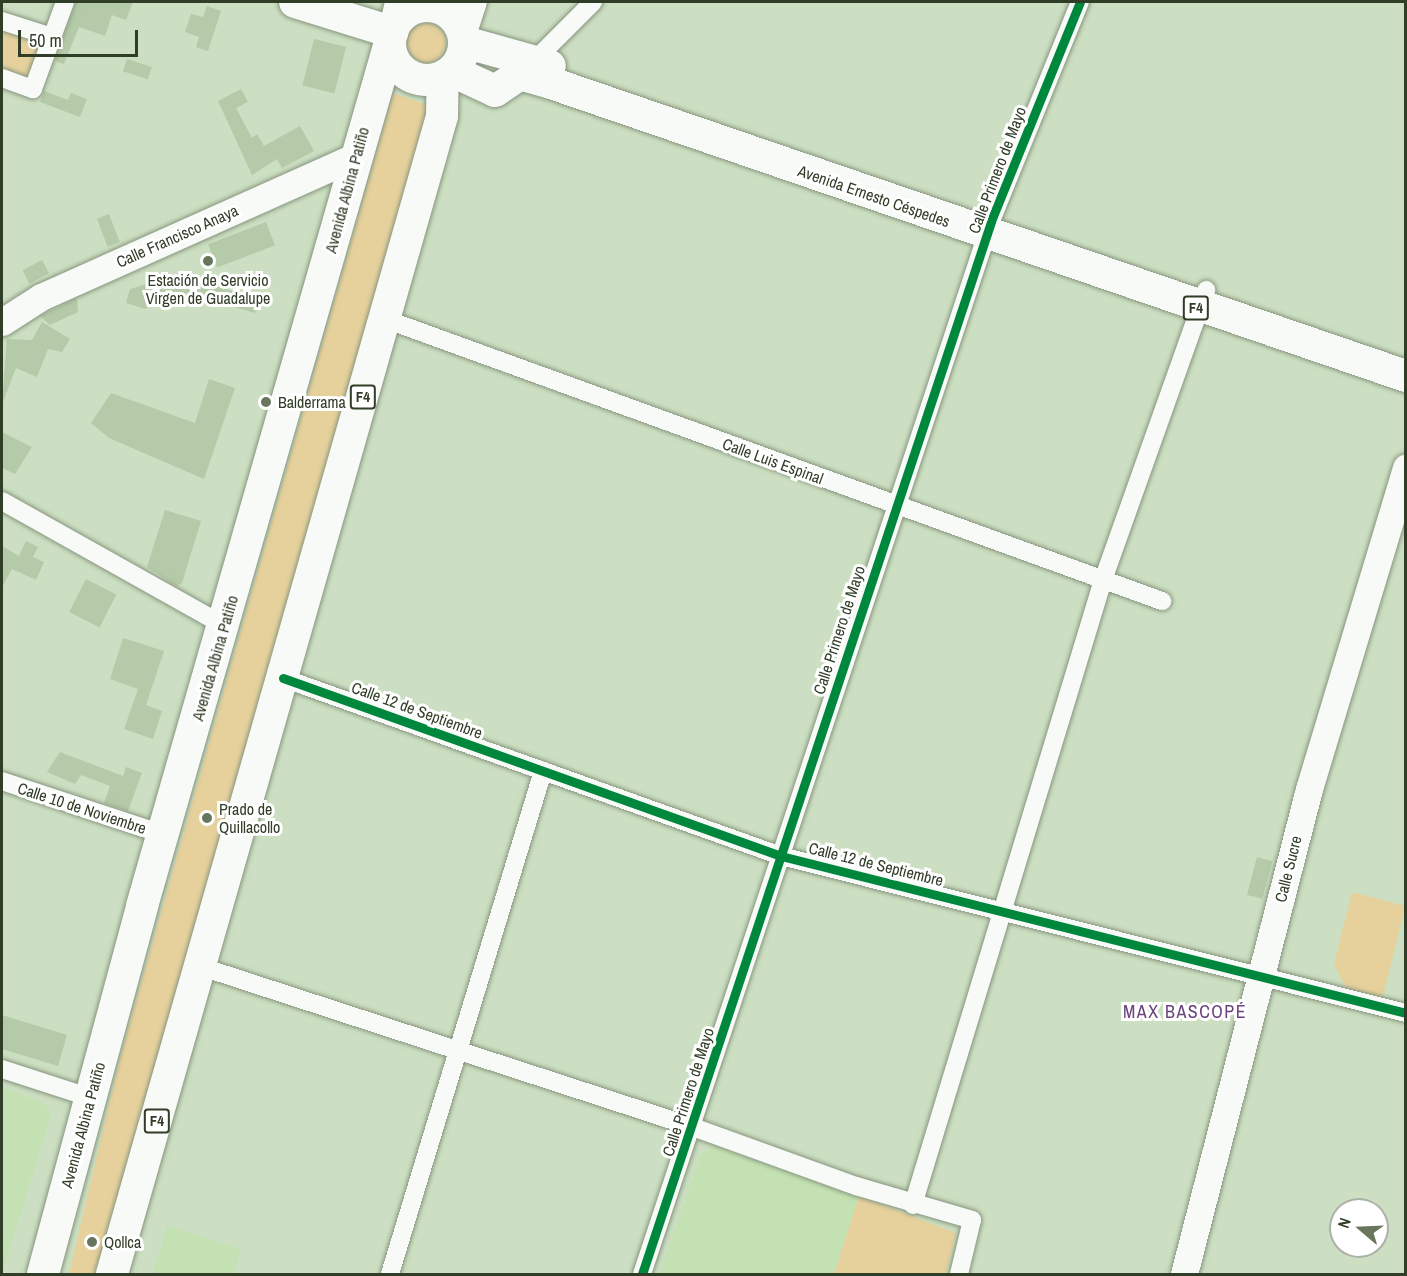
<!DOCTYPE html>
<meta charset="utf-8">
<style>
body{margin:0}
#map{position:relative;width:1407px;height:1276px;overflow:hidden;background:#ccdfc2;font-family:"Archivo Narrow",sans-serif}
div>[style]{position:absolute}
.built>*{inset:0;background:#c3e1b2}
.green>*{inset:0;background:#e6d19d}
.round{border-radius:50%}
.building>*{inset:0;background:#b4caa8;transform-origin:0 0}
.roads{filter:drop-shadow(0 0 2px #87957e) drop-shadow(0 0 2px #87957e)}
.minor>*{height:18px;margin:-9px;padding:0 9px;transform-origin:9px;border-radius:9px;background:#f7faf6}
.secondary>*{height:27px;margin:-13.5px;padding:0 13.5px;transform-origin:13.5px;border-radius:13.5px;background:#f7faf6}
.primary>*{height:30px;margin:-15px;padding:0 15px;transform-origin:15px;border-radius:15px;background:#f7faf6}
.trunk>*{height:32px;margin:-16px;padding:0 16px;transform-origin:16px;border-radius:16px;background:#f7faf6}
.trunk>.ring{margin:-16px;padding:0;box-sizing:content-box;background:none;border:32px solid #f7faf6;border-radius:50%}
.cycleway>*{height:9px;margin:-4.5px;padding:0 4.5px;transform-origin:4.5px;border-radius:4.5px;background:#00873e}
.dots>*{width:16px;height:16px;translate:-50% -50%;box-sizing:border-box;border:3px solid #fff;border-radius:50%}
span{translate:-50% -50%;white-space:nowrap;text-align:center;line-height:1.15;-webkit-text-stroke:6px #fff;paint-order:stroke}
.shield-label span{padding:2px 4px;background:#fff;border:2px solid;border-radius:4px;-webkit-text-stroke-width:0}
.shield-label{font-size:15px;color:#303d27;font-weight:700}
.street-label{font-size:16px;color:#303d27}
.poi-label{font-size:16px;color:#303d27}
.left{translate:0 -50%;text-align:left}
.neighbourhood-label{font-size:18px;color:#6b447d;letter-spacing:1.5px}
.frame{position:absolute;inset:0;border:3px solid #303d27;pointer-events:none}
.north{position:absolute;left:1329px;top:1198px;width:60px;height:60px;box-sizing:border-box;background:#fff;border:2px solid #acb1a9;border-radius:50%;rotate:289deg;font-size:16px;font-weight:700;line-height:24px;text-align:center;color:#303d27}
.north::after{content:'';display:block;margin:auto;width:21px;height:27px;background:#67765d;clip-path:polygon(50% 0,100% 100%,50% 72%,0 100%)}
.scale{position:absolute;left:18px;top:30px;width:120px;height:27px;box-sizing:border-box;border:3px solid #303d27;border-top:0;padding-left:8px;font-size:18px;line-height:21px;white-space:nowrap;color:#303d27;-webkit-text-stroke:4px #fff;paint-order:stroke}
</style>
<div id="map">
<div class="built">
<div style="clip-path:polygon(2px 1087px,45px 1104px,51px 1115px,2px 1274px)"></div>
<div style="clip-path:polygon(714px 1146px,859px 1196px,834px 1274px,660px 1274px,701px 1153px)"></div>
<div style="clip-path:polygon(167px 1226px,241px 1249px,233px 1274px,153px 1274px)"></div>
</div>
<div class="green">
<div class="round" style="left:406px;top:23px;width:40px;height:40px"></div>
<div style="clip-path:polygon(2px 29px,40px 41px,28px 80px,2px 71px)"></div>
<div style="clip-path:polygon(393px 93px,430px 106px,101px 1262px,92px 1274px,69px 1274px,122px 1050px)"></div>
<div style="clip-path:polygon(1352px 892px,1405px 906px,1382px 1001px,1346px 988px,1334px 964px)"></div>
<div style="clip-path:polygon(859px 1196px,956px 1233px,946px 1274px,834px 1274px)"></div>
</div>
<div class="building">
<div style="clip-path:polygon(76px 2px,133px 2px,126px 20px,112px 15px,105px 36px,79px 27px,64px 64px,55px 61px)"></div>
<div style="clip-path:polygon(207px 6px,221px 11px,208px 51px,196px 47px,199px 37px,185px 32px,191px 14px,203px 17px)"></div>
<div style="left:314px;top:39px;width:33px;height:48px;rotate:14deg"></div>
<div style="left:127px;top:59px;width:26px;height:13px;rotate:18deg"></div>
<div style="clip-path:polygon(241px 89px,248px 102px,236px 108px,252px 138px,257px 134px,264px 146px,300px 126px,314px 151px,282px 168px,277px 159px,252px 175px,218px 101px)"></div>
<div style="clip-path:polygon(44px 91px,68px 100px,71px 93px,87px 99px,80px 117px,40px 102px)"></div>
<div style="left:109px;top:214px;width:30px;height:13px;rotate:69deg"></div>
<div style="left:266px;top:222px;width:25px;height:62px;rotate:69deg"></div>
<div style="left:42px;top:260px;width:15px;height:22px;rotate:62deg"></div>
<div style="clip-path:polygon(174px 276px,179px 287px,195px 280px,259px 299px,255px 313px,192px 295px,166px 308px,162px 301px,145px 309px,126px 303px,130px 289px)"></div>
<div style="clip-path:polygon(77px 298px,78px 312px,50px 325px,40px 316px)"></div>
<div style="clip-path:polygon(42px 322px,70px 339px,62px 352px,48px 349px,37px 377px,16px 368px,2px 404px,7px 339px,32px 340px)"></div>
<div style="clip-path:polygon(209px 379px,235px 388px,204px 479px,109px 438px,91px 423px,111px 393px,195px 423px)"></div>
<div style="clip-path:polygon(2px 432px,32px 447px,15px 474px,2px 468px)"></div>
<div style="clip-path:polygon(165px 510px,201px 521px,182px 583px,176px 586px,147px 567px)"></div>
<div style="clip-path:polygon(26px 541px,38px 547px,33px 557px,44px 562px,36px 580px,12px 569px,2px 587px,2px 546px,19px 556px)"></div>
<div style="left:86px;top:579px;width:34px;height:37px;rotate:27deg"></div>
<div style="clip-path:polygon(123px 638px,164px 651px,146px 705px,162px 711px,153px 739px,124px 729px,138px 689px,110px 679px)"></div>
<div style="clip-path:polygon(60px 752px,123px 776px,126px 767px,142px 773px,128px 811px,104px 803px,110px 786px,81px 775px,75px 784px,47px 772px)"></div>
<div style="left:1257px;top:857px;width:16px;height:39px;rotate:15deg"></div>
<div style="clip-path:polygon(2px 1015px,67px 1035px,58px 1066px,2px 1049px)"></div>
</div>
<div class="roads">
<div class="minor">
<div style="left:2px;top:21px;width:52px;rotate:17.7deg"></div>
<div style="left:529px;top:66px;width:91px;rotate:-45deg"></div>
<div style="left:2px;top:78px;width:33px;rotate:20deg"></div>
<div style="left:33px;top:89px;width:93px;rotate:-69.8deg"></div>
<div style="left:385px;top:319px;width:827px;rotate:19.95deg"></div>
<div style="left:2px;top:501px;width:256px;rotate:29.3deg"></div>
<div style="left:283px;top:678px;width:529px;rotate:19.67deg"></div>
<div style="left:781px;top:856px;width:644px;rotate:14.1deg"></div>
<div style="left:2px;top:781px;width:169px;rotate:18.3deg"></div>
<div style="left:202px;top:967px;width:516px;rotate:18.05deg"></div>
<div style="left:693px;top:1127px;width:173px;rotate:19.9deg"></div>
<div style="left:856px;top:1186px;width:121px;rotate:16.3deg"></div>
<div style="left:972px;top:1220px;width:56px;rotate:103.5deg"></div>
<div style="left:2px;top:1069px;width:94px;rotate:18deg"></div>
<div style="left:913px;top:1205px;width:653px;rotate:-73.09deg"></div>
<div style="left:1103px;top:580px;width:308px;rotate:-70.4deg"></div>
<div style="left:390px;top:1274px;width:526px;rotate:-73.08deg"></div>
<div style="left:642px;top:1274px;width:1115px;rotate:-71.65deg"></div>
<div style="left:993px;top:216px;width:231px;rotate:-67.9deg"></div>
</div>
<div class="secondary">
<div style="left:2px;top:322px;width:46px;rotate:-32.7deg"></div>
<div style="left:41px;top:297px;width:345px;rotate:-24.1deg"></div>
<div style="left:1184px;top:1274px;width:501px;rotate:-75.55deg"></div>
<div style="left:1309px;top:789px;width:336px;rotate:-73.2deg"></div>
</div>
<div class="primary">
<div style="left:395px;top:24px;width:23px;rotate:-77deg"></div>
<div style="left:462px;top:32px;width:32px;rotate:-72deg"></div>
</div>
<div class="trunk">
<div style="left:295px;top:2px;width:102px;rotate:17.2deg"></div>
<div class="ring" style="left:390px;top:6px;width:42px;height:42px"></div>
<div style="left:464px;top:42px;width:89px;rotate:15.6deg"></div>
<div style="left:452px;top:71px;width:47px;rotate:24.9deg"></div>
<div style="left:495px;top:91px;width:30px;rotate:-34deg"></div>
<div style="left:520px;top:74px;width:32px;rotate:16deg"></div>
<div style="left:551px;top:83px;width:904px;rotate:18.92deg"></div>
<div style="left:43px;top:1274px;width:381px;rotate:-74.9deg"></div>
<div style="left:142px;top:906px;width:899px;rotate:-73.98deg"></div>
<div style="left:112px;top:1274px;width:1204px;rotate:-74.09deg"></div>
<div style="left:442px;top:116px;width:39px;rotate:-89deg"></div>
</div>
</div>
<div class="cycleway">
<div style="left:283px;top:678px;width:529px;rotate:19.67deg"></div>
<div style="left:781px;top:856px;width:644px;rotate:14.1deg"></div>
<div style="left:642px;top:1274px;width:1115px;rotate:-71.65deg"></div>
<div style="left:993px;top:216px;width:231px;rotate:-67.9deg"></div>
</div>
<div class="dots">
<div style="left:208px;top:261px;background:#67765d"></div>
<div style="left:266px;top:402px;background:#67765d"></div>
<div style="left:207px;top:818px;background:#67765d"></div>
<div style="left:92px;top:1242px;background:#67765d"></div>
</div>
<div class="shield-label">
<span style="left:1196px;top:308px">F4</span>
<span style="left:363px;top:397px">F4</span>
<span style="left:157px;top:1121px">F4</span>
</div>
<div class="street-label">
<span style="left:997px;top:170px;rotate:-69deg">Calle Primero de Mayo</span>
<span style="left:347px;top:190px;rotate:-75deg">Avenida Albina Patiño</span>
<span style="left:874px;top:196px;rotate:19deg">Avenida Ernesto Céspedes</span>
<span style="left:177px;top:236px;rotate:-24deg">Calle Francisco Anaya</span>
<span style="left:773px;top:461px;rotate:20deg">Calle Luis Espinal</span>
<span style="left:839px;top:630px;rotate:-72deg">Calle Primero de Mayo</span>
<span style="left:215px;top:658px;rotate:-74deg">Avenida Albina Patiño</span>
<span style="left:417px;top:710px;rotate:20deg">Calle 12 de Septiembre</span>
<span style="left:82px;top:808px;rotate:18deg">Calle 10 de Noviembre</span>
<span style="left:876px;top:864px;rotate:14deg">Calle 12 de Septiembre</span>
<span style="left:1288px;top:869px;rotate:-76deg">Calle Sucre</span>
<span style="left:688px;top:1092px;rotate:-72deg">Calle Primero de Mayo</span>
<span style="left:83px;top:1125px;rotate:-75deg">Avenida Albina Patiño</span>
</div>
<div class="poi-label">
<span style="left:208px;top:289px">Estación de Servicio<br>Virgen de Guadalupe</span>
<span class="left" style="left:278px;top:402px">Balderrama</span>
<span class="left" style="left:219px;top:818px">Prado de<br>Quillacollo</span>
<span class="left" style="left:104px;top:1242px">Qollca</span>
</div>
<div class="neighbourhood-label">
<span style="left:1185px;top:1012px">MAX BASCOPÉ</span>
</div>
<div class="frame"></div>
<div class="north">N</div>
<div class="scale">50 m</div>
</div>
